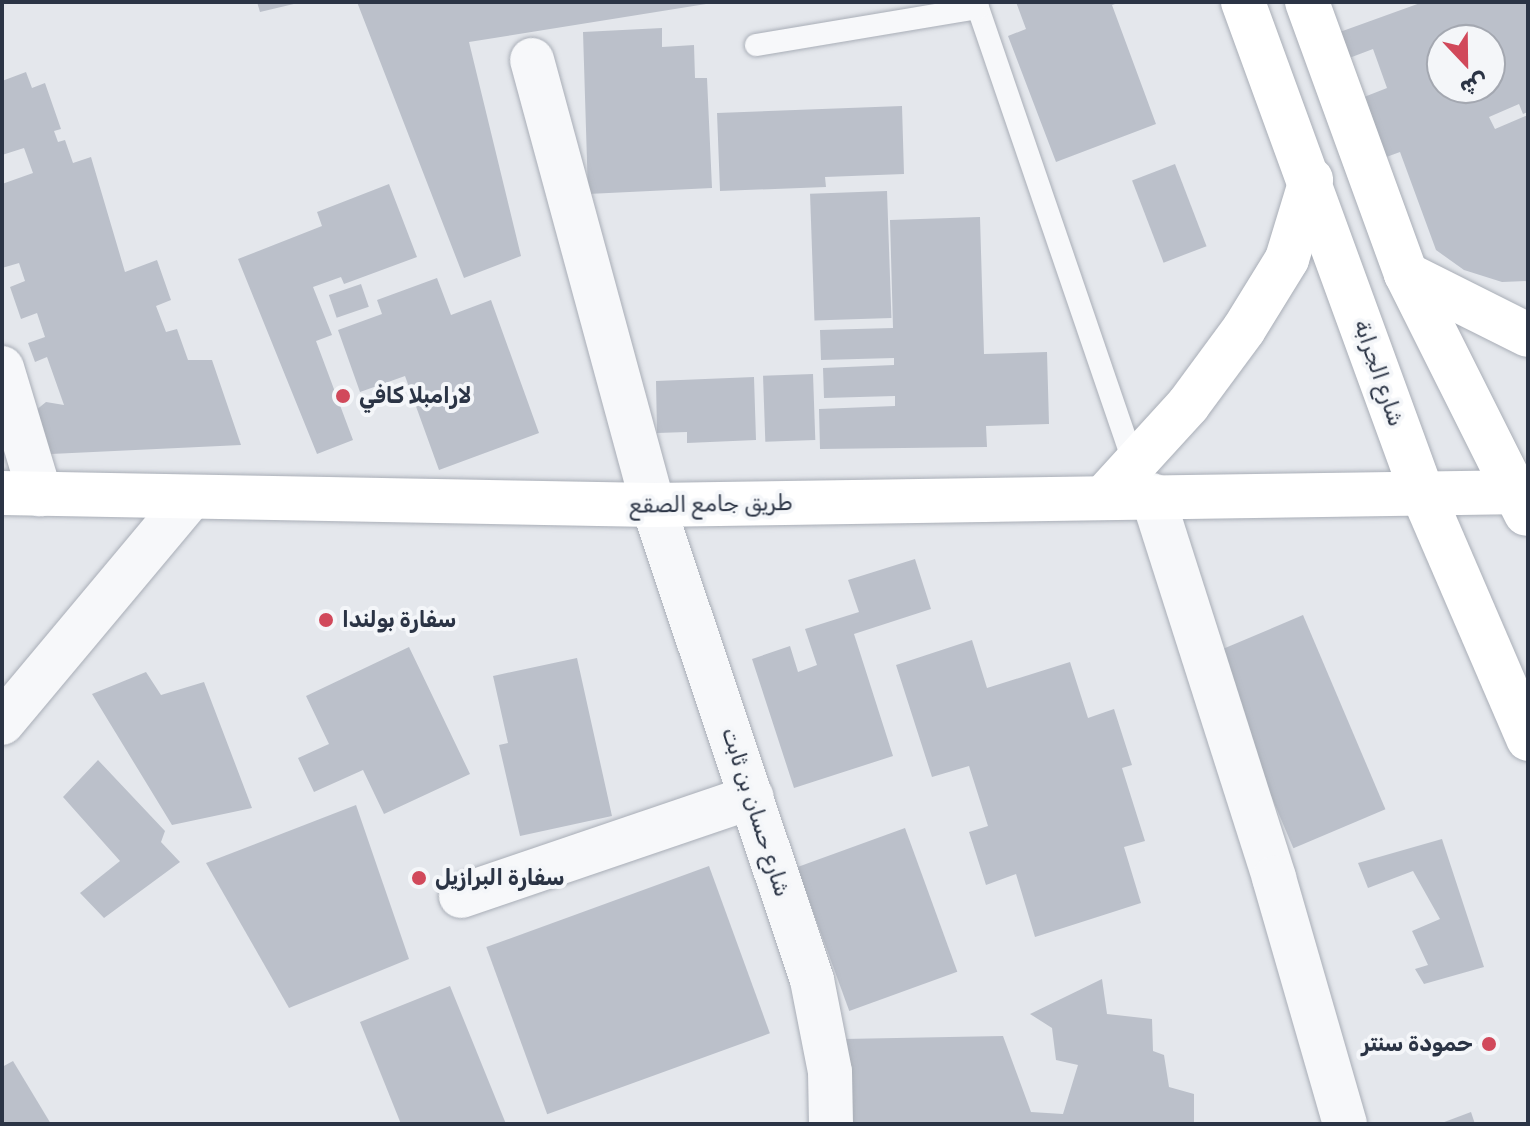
<!DOCTYPE html>
<meta charset="utf-8">
<style>
body{margin:0}
#map{position:relative;width:1530px;height:1126px;overflow:hidden;background:#e4e7ec;font-family:Rubik,"Noto Sans Arabic",sans-serif}
div>[style]{position:absolute}
.building>*{inset:0;background:#bbc0ca;transform-origin:0 0}
.roads{filter:drop-shadow(0 0 2px #a9aeb7) drop-shadow(0 0 2px #a9aeb7)}
.lane>*{height:22px;margin:-11px;padding:0 11px;transform-origin:11px;border-radius:11px;background:#f7f8fa}
.street>*{height:44px;margin:-22px;padding:0 22px;transform-origin:22px;border-radius:22px;background:#f7f8fa}
.primary>*{height:44px;margin:-22px;padding:0 22px;transform-origin:22px;border-radius:22px;background:#fff}
.dots>*{width:22px;height:22px;translate:-50% -50%;box-sizing:border-box;border:4px solid #f4f6f9;border-radius:50%}
span{translate:-50% -50%;white-space:nowrap;text-align:center;line-height:1.15;-webkit-text-stroke:8px #f4f6f9;paint-order:stroke}
.street-label{font-size:22px;color:#2b3445}
.poi-label{font-size:22px;color:#2b3445;font-weight:700}
.left{translate:0 -50%;text-align:left}
.right{translate:-100% -50%;text-align:right}
.frame{position:absolute;inset:0;border:4px solid #2b3445;pointer-events:none}
.north{position:absolute;left:1426px;top:24px;width:80px;height:80px;box-sizing:border-box;background:#f4f6f9;border:2px solid #a4a8b1;border-radius:50%;rotate:158deg;font-size:22px;font-weight:700;line-height:32px;text-align:center;color:#2b3445}
.north::after{content:'';display:block;margin:auto;width:28px;height:36px;background:#d1495b;clip-path:polygon(50% 0,100% 100%,50% 72%,0 100%)}
</style>
<div id="map">
<div class="building">
<div style="clip-path:polygon(257px 2px,298px 2px,298px 3px,260px 12px)"></div>
<div style="clip-path:polygon(357px 2px,706px 2px,706px 4px,469px 42px,521px 256px,464px 278px)"></div>
<div style="clip-path:polygon(1016px 2px,1121px 2px,1112px 5px,1156px 124px,1056px 162px,1008px 36px,1026px 29px)"></div>
<div style="clip-path:polygon(evenodd,1423px 2px,1528px 2px,1528px 112px,1523px 114px,1519px 104px,1489px 117px,1495px 129px,1528px 115px,1528px 281px,1502px 282px,1464px 270px,1436px 250px,1400px 152px,1381px 159px,1359px 99px,1387px 88px,1373px 49px,1336px 63px,1326px 37px,1423px 2px,1442px 40px,1490px 40px,1490px 88px,1442px 88px,1442px 40px)"></div>
<div style="clip-path:polygon(662px 28px,662px 47px,694px 45px,695px 78px,707px 78px,712px 188px,588px 194px,583px 32px)"></div>
<div style="clip-path:polygon(26px 72px,32px 88px,45px 83px,61px 129px,54px 131px,58px 142px,65px 140px,73px 163px,91px 157px,125px 272px,157px 260px,171px 300px,156px 306px,166px 332px,177px 329px,188px 360px,212px 360px,241px 445px,51px 454px,28px 428px,30px 415px,46px 402px,64px 405px,47px 357px,35px 362px,28px 343px,45px 337px,37px 313px,21px 319px,10px 287px,25px 281px,19px 263px,2px 268px,2px 184px,33px 173px,24px 148px,2px 155px,2px 81px)"></div>
<div style="clip-path:polygon(902px 106px,904px 174px,825px 177px,826px 187px,720px 191px,717px 113px)"></div>
<div style="left:1175px;top:164px;width:88px;height:46px;rotate:69deg"></div>
<div style="clip-path:polygon(389px 184px,417px 257px,344px 284px,341px 277px,313px 287px,332px 335px,316px 341px,353px 440px,317px 454px,238px 259px,322px 226px,317px 212px)"></div>
<div style="left:887px;top:191px;width:127px;height:77px;rotate:88deg"></div>
<div style="clip-path:polygon(980px 217px,984px 354px,1047px 352px,1049px 424px,986px 426px,987px 447px,820px 449px,819px 409px,895px 406px,895px 396px,824px 398px,823px 368px,894px 365px,894px 358px,821px 360px,820px 330px,893px 328px,890px 220px)"></div>
<div style="clip-path:polygon(437px 278px,451px 315px,491px 300px,539px 433px,439px 470px,405px 376px,360px 392px,338px 330px,382px 314px,377px 300px)"></div>
<div style="left:361px;top:284px;width:24px;height:34px;rotate:71deg"></div>
<div style="left:813px;top:374px;width:66px;height:50px;rotate:88deg"></div>
<div style="clip-path:polygon(754px 377px,756px 440px,687px 443px,687px 432px,657px 433px,656px 381px)"></div>
<div style="clip-path:polygon(915px 559px,931px 609px,854px 634px,893px 756px,794px 788px,752px 659px,790px 646px,798px 672px,817px 665px,805px 629px,859px 612px,848px 580px)"></div>
<div style="left:1303px;top:615px;width:211px;height:100px;rotate:67deg"></div>
<div style="clip-path:polygon(972px 640px,987px 688px,1070px 662px,1088px 718px,1114px 709px,1132px 765px,1122px 768px,1145px 841px,1124px 847px,1141px 903px,1035px 937px,1016px 874px,986px 885px,969px 832px,988px 826px,969px 766px,932px 777px,896px 665px)"></div>
<div style="clip-path:polygon(409px 647px,470px 774px,384px 814px,363px 770px,314px 792px,298px 758px,329px 744px,306px 696px)"></div>
<div style="clip-path:polygon(577px 658px,612px 816px,520px 836px,499px 745px,508px 743px,493px 676px)"></div>
<div style="clip-path:polygon(146px 672px,161px 695px,204px 682px,252px 808px,172px 825px,92px 694px)"></div>
<div style="clip-path:polygon(98px 760px,165px 831px,161px 842px,180px 862px,104px 918px,80px 893px,120px 861px,63px 797px)"></div>
<div style="clip-path:polygon(356px 805px,409px 959px,289px 1008px,206px 863px)"></div>
<div style="left:905px;top:828px;width:153px;height:115px;rotate:70deg"></div>
<div style="clip-path:polygon(1442px 839px,1484px 967px,1424px 984px,1415px 969px,1428px 965px,1412px 931px,1440px 919px,1413px 871px,1368px 888px,1358px 863px)"></div>
<div style="left:709px;top:866px;width:178px;height:237px;rotate:70deg"></div>
<div style="clip-path:polygon(1102px 979px,1107px 1014px,1152px 1019px,1153px 1051px,1164px 1055px,1169px 1087px,1194px 1094px,1194px 1124px,848px 1124px,843px 1039px,1003px 1036px,1031px 1112px,1063px 1114px,1078px 1065px,1056px 1060px,1052px 1028px,1030px 1014px)"></div>
<div style="clip-path:polygon(450px 986px,506px 1124px,401px 1124px,360px 1022px)"></div>
<div style="clip-path:polygon(13px 1061px,51px 1124px,2px 1124px,2px 1067px)"></div>
<div style="clip-path:polygon(1471px 1112px,1475px 1124px,1439px 1124px)"></div>
</div>
<div class="roads">
<div class="lane">
<div style="left:976px;top:2px;width:488px;rotate:71.1deg"></div>
<div style="left:756px;top:45px;width:225px;rotate:-9.5deg"></div>
</div>
<div class="street">
<div style="left:532px;top:60px;width:461px;rotate:74.8deg"></div>
<div style="left:653px;top:505px;width:501px;rotate:71.49deg"></div>
<div style="left:812px;top:980px;width:94px;rotate:78.9deg"></div>
<div style="left:830px;top:1072px;width:52px;rotate:88.9deg"></div>
<div style="left:2px;top:368px;width:132px;rotate:73.2deg"></div>
<div style="left:1152px;top:495px;width:402px;rotate:72.3deg"></div>
<div style="left:1274px;top:878px;width:256px;rotate:73.9deg"></div>
<div style="left:2px;top:723px;width:293px;rotate:-50.1deg"></div>
<div style="left:461px;top:896px;width:307px;rotate:-18.8deg"></div>
</div>
<div class="primary">
<div style="left:1243px;top:2px;width:519px;rotate:69.96deg"></div>
<div style="left:1421px;top:490px;width:271px;rotate:66.7deg"></div>
<div style="left:1307px;top:2px;width:289px;rotate:70deg"></div>
<div style="left:1406px;top:274px;width:268px;rotate:63.4deg"></div>
<div style="left:1406px;top:274px;width:136px;rotate:26.6deg"></div>
<div style="left:2px;top:493px;width:651px;rotate:1.06deg"></div>
<div style="left:653px;top:505px;width:875px;rotate:-0.85deg"></div>
<div style="left:1105px;top:496px;width:123px;rotate:-47.6deg"></div>
<div style="left:1188px;top:405px;width:94px;rotate:-53.6deg"></div>
<div style="left:1244px;top:329px;width:82px;rotate:-58.4deg"></div>
<div style="left:1287px;top:259px;width:83px;rotate:-73.1deg"></div>
</div>
</div>
<div class="dots">
<div style="left:343px;top:396px;background:#d1495b"></div>
<div style="left:326px;top:620px;background:#d1495b"></div>
<div style="left:419px;top:878px;background:#d1495b"></div>
<div style="left:1489px;top:1044px;background:#d1495b"></div>
</div>
<div class="street-label">
<span style="left:1379px;top:373px;rotate:71deg">شارع الجرابة</span>
<span style="left:711px;top:504px;rotate:-1deg">طريق جامع الصقع</span>
<span style="left:756px;top:812px;rotate:72deg">شارع حسان بن ثابت</span>
</div>
<div class="poi-label">
<span class="left" style="left:359px;top:396px">لارامبلا كافي</span>
<span class="left" style="left:342px;top:620px">سفارة بولندا</span>
<span class="left" style="left:435px;top:878px">سفارة البرازيل</span>
<span class="right" style="left:1473px;top:1044px">حمودة سنتر</span>
</div>
<div class="frame"></div>
<div class="north">ش</div>
</div>
